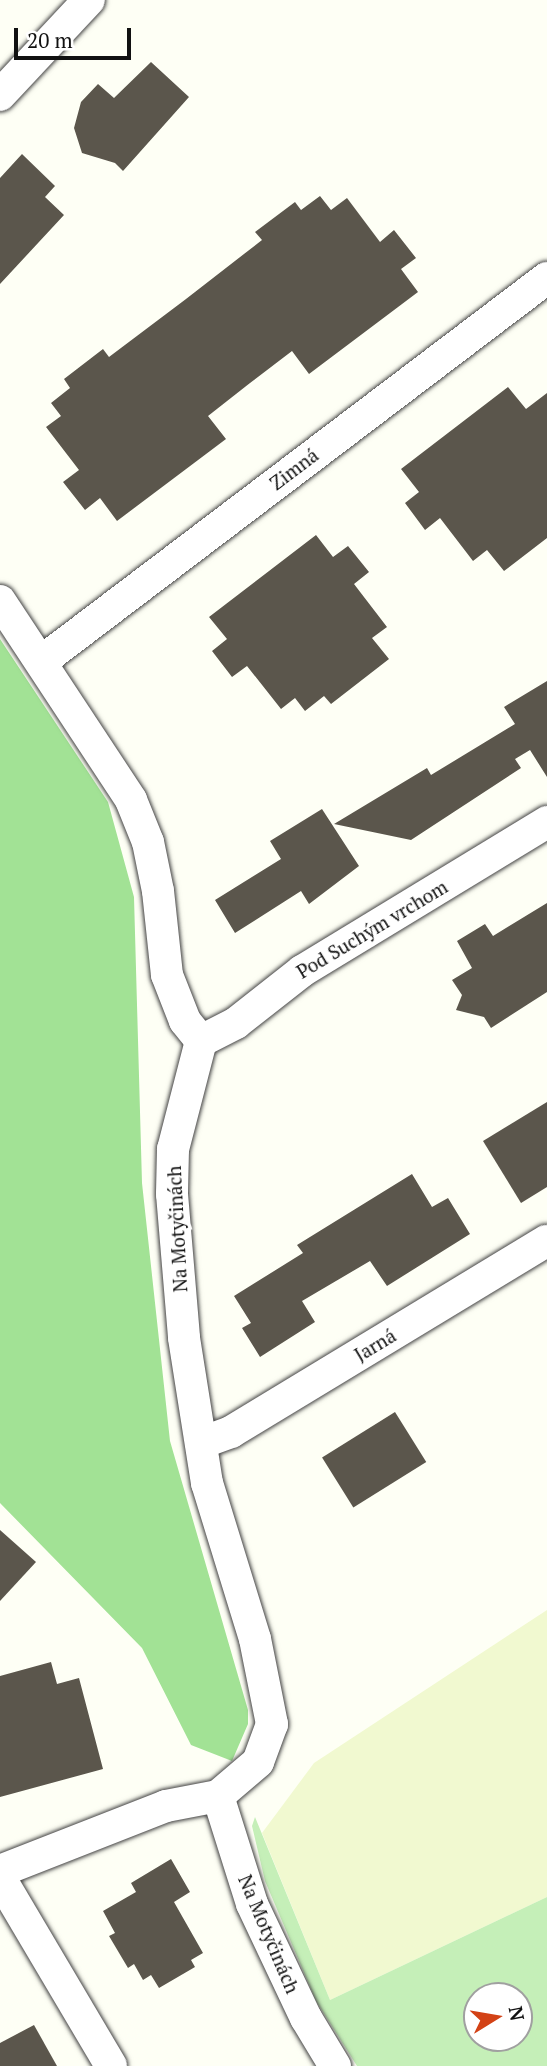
<!DOCTYPE html>
<meta charset="utf-8">
<style>
body{margin:0}
#map{position:relative;width:547px;height:2066px;overflow:hidden;background:#fefff5;font-family:"PT Serif",serif}
div>[style]{position:absolute}
.farmland>*{inset:0;background:#f1f9d0}
.green>*{inset:0;background:#c5efb8}
.forest>*{inset:0;background:#a2e295}
.building>*{inset:0;background:#5b564c;transform-origin:0 0}
.roads{filter:drop-shadow(0 0 2px #444) drop-shadow(0 0 2px #444)}
.minor>*{height:32px;margin:-16px;padding:0 16px;transform-origin:16px;border-radius:16px;background:#fff}
span{translate:-50% -50%;white-space:nowrap;text-align:center;line-height:1.15;-webkit-text-stroke:7px #fff;paint-order:stroke}
.street-label{font-size:19px;color:#111}
.north{position:absolute;left:463px;top:1982px;width:70px;height:70px;box-sizing:border-box;background:#fff;border:2px solid #a0a0a0;border-radius:50%;rotate:79deg;font-size:19px;font-weight:700;line-height:28px;text-align:center;color:#111}
.north::after{content:'';display:block;margin:auto;width:24px;height:32px;background:#d34216;clip-path:polygon(50% 0,100% 100%,50% 72%,0 100%)}
.scale{position:absolute;left:14px;top:28px;width:117px;height:32px;box-sizing:border-box;border:4px solid #111;border-top:0;padding-left:9px;font-size:21px;line-height:24px;white-space:nowrap;color:#111;-webkit-text-stroke:5px #fff;paint-order:stroke}
</style>
<div id="map">
<div class="farmland">
<div style="clip-path:polygon(547px 1610px,547px 1897px,330px 2000px,262px 1833px,314px 1763px)"></div>
</div>
<div class="green">
<div style="clip-path:polygon(evenodd,255px 1817px,330px 2000px,547px 1897px,547px 2066px,357px 2066px,316px 2001px,265px 1881px,252px 1826px,255px 1817px,519px 1996px,519px 2038px,477px 2038px,477px 1996px,519px 1996px)"></div>
</div>
<div class="forest">
<div style="clip-path:polygon(0 639px,108px 802px,134px 897px,142px 1183px,170px 1441px,248px 1710px,248px 1724px,232px 1761px,191px 1745px,142px 1648px,0 1503px)"></div>
</div>
<div class="building">
<div style="clip-path:polygon(151px 62px,189px 97px,123px 171px,115px 163px,82px 153px,74px 128px,81px 102px,98px 84px,114px 98px)"></div>
<div style="clip-path:polygon(22px 154px,55px 186px,45px 197px,64px 215px,0 284px,0 178px)"></div>
<div style="clip-path:polygon(320px 196px,331px 210px,347px 198px,380px 242px,394px 230px,416px 258px,401px 269px,418px 292px,309px 374px,292px 351px,250px 383px,208px 416px,226px 439px,117px 521px,100px 498px,85px 510px,63px 482px,79px 470px,46px 427px,61px 416px,51px 403px,70px 388px,64px 379px,103px 349px,109px 357px,186px 299px,262px 240px,255px 232px,295px 202px,301px 210px)"></div>
<div style="clip-path:polygon(508px 387px,526px 409px,547px 393px,547px 538px,504px 571px,487px 550px,473px 561px,440px 518px,425px 530px,405px 503px,419px 492px,401px 469px)"></div>
<div style="clip-path:polygon(316px 535px,333px 557px,348px 546px,369px 572px,354px 584px,387px 627px,372px 638px,389px 659px,331px 704px,324px 696px,305px 711px,295px 698px,281px 709px,247px 666px,232px 677px,212px 651px,227px 639px,209px 617px)"></div>
<div style="clip-path:polygon(547px 681px,547px 777px,530px 750px,515px 759px,521px 768px,411px 840px,334px 824px,427px 768px,431px 775px,515px 724px,504px 707px)"></div>
<div style="clip-path:polygon(322px 809px,359px 866px,309px 904px,301px 891px,235px 933px,215px 900px,281px 859px,270px 841px)"></div>
<div style="clip-path:polygon(547px 903px,547px 992px,491px 1028px,484px 1017px,456px 1010px,462px 995px,452px 980px,472px 968px,457px 941px,485px 924px,493px 936px)"></div>
<div style="clip-path:polygon(547px 1102px,547px 1187px,521px 1203px,483px 1141px)"></div>
<div style="clip-path:polygon(412px 1174px,432px 1207px,448px 1198px,470px 1234px,387px 1286px,370px 1261px,302px 1301px,315px 1322px,260px 1357px,242px 1328px,251px 1323px,234px 1296px,303px 1253px,297px 1245px)"></div>
<div style="left:395px;top:1412px;width:59px;height:86px;rotate:58deg"></div>
<div style="clip-path:polygon(0 1530px,36px 1562px,0 1601px)"></div>
<div style="clip-path:polygon(51px 1662px,57px 1684px,79px 1678px,103px 1769px,0 1797px,0 1676px)"></div>
<div style="clip-path:polygon(171px 1859px,190px 1892px,174px 1902px,203px 1953px,191px 1960px,195px 1967px,159px 1988px,151px 1975px,143px 1980px,134px 1964px,128px 1968px,109px 1936px,115px 1933px,103px 1911px,136px 1892px,131px 1883px)"></div>
<div style="clip-path:polygon(34px 2025px,57px 2066px,0 2066px,0 2043px)"></div>
</div>
<div class="roads">
<div class="minor">
<div style="left:0;top:95px;width:130px;rotate:-46.9deg"></div>
<div style="left:0;top:601px;width:238px;rotate:56.6deg"></div>
<div style="left:131px;top:800px;width:45px;rotate:68deg"></div>
<div style="left:148px;top:842px;width:50px;rotate:78.5deg"></div>
<div style="left:158px;top:891px;width:84px;rotate:83.9deg"></div>
<div style="left:167px;top:975px;width:49px;rotate:68.6deg"></div>
<div style="left:185px;top:1021px;width:26px;rotate:51deg"></div>
<div style="left:42px;top:661px;width:634px;rotate:-37.18deg"></div>
<div style="left:201px;top:1041px;width:112px;rotate:104.5deg"></div>
<div style="left:173px;top:1149px;width:45px;rotate:91.3deg"></div>
<div style="left:172px;top:1194px;width:144px;rotate:85.2deg"></div>
<div style="left:184px;top:1338px;width:147px;rotate:81deg"></div>
<div style="left:207px;top:1483px;width:163px;rotate:72.9deg"></div>
<div style="left:255px;top:1639px;width:87px;rotate:78.7deg"></div>
<div style="left:272px;top:1724px;width:40px;rotate:110.2deg"></div>
<div style="left:258px;top:1762px;width:52px;rotate:139.6deg"></div>
<div style="left:218px;top:1796px;width:113px;rotate:72.5deg"></div>
<div style="left:252px;top:1904px;width:126px;rotate:64.7deg"></div>
<div style="left:306px;top:2018px;width:56px;rotate:58.9deg"></div>
<div style="left:201px;top:1041px;width:39px;rotate:-27deg"></div>
<div style="left:236px;top:1023px;width:84px;rotate:-38.2deg"></div>
<div style="left:302px;top:971px;width:287px;rotate:-31.3deg"></div>
<div style="left:201px;top:1443px;width:32px;rotate:-20deg"></div>
<div style="left:231px;top:1432px;width:369px;rotate:-31.2deg"></div>
<div style="left:0;top:1871px;width:178px;rotate:-21.4deg"></div>
<div style="left:166px;top:1806px;width:53px;rotate:-10.9deg"></div>
<div style="left:0;top:1878px;width:218px;rotate:59.4deg"></div>
</div>
</div>
<div class="street-label">
<span style="left:294px;top:469px;rotate:-37deg">Zimná</span>
<span style="left:372px;top:929px;rotate:-31deg">Pod Suchým vrchom</span>
<span style="left:177px;top:1229px;rotate:-93deg">Na Motyčinách</span>
<span style="left:375px;top:1345px;rotate:-31deg">Jarná</span>
<span style="left:269px;top:1934px;rotate:67deg">Na Motyčinách</span>
</div>
<div class="north">N</div>
<div class="scale">20 m</div>
</div>
